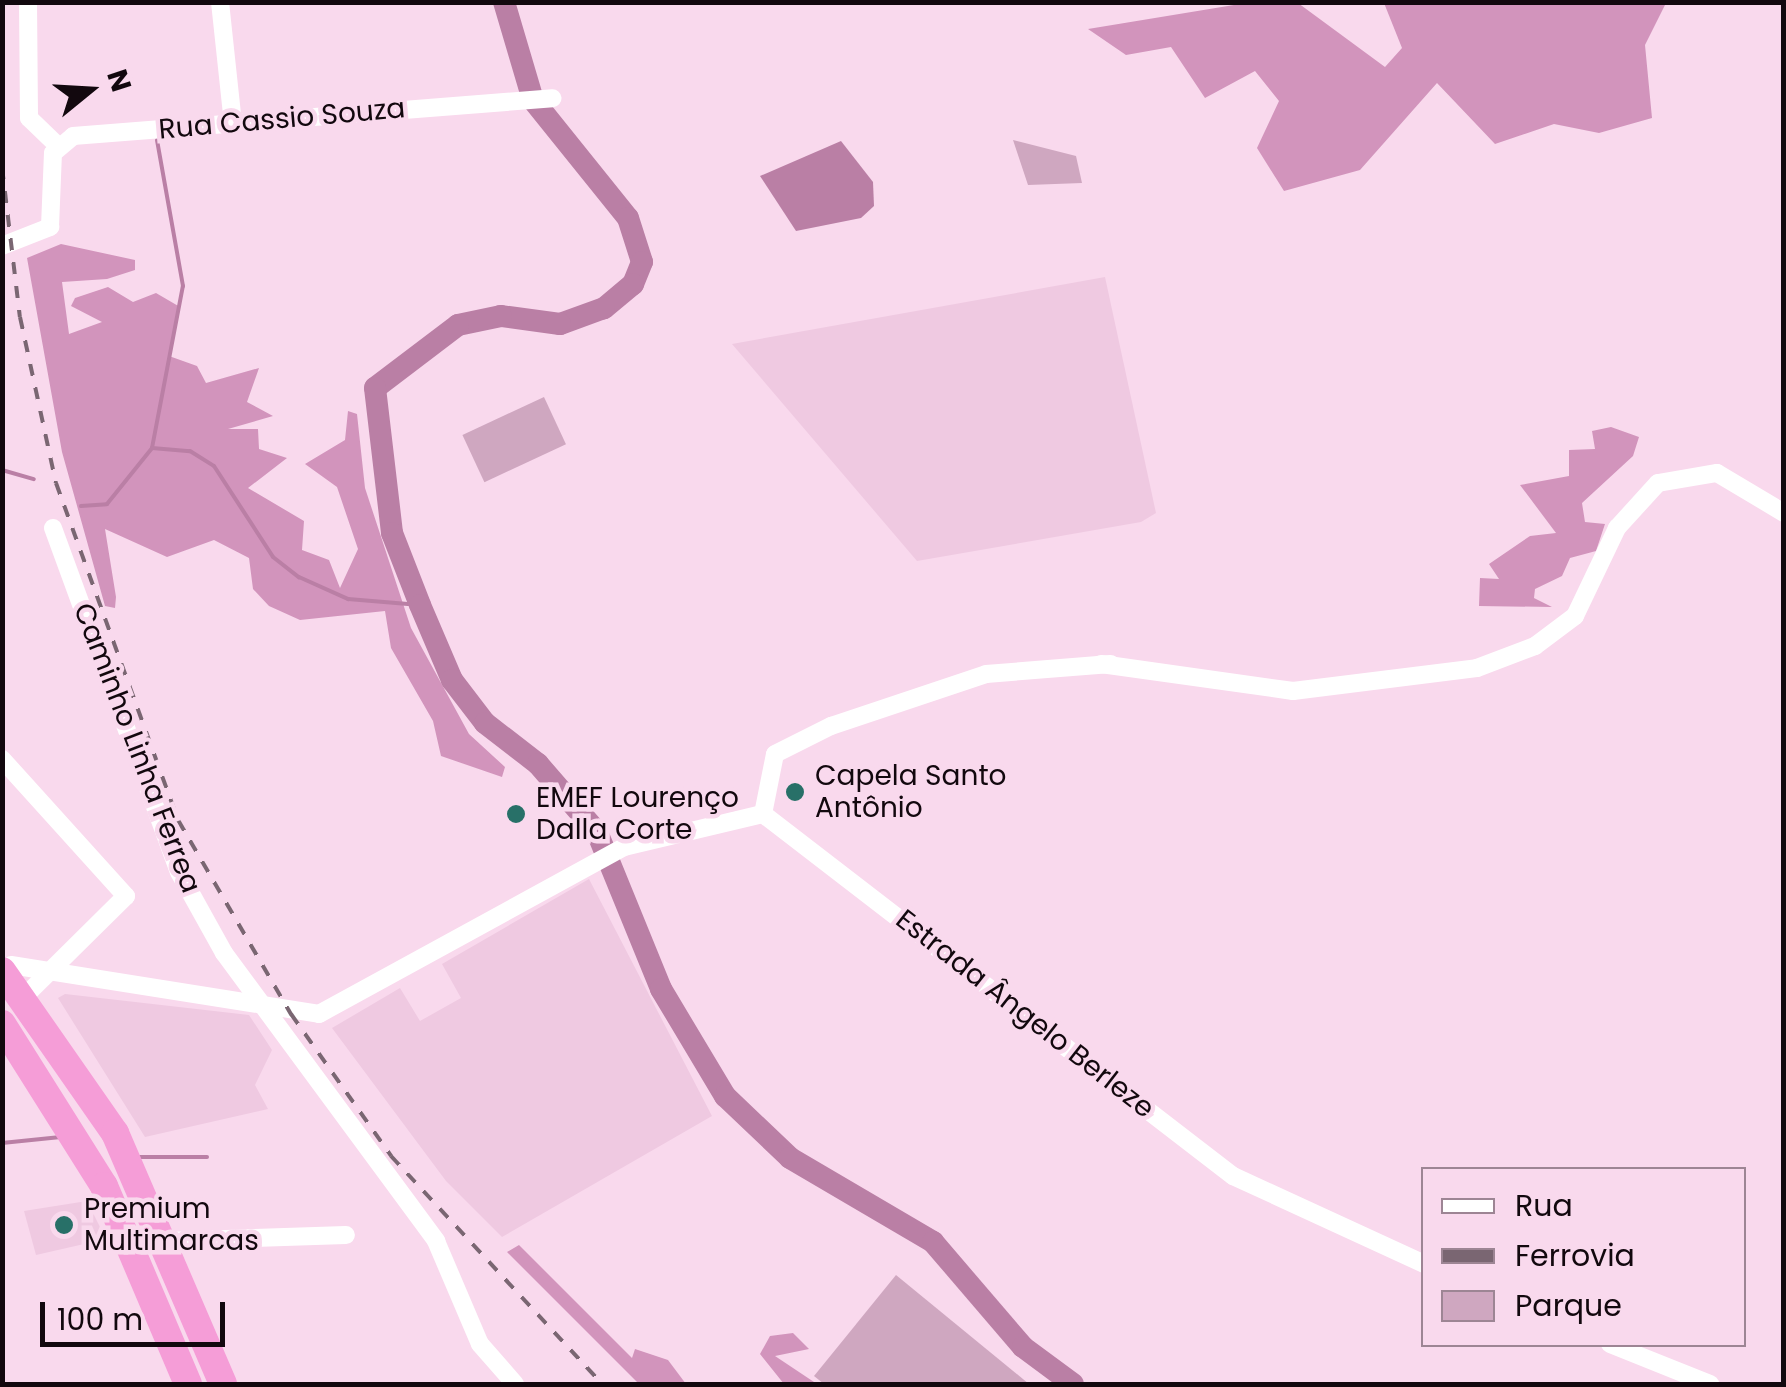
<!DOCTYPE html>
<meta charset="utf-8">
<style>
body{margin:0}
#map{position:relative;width:1786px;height:1387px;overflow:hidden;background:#f9d9ed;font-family:Poppins,sans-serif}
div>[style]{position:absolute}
.built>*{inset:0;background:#efc9e1}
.green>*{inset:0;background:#cfa7c0;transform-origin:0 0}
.forest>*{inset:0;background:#d294bc}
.water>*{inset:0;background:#ba7fa5}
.stream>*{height:4px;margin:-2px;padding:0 2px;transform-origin:2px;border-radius:2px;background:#ba7fa5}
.river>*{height:22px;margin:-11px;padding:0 11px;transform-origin:11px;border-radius:11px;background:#ba7fa5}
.minor>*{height:18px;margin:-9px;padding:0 9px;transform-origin:9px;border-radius:9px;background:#fff}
.highway>*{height:28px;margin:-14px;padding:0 14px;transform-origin:14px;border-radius:14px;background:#f59dd7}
.rail>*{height:4px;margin-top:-2px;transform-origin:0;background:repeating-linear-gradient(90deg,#7a6672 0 12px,transparent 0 24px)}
.dots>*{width:28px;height:28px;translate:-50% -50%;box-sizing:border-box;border:5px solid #f9d9ed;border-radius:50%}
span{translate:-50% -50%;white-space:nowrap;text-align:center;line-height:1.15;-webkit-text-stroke:9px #f9d9ed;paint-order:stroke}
.street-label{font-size:28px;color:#12080e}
.poi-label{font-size:28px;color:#12080e}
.left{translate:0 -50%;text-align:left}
.frame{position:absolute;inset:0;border:5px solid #12080e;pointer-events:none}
.legend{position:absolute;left:1421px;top:1167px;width:325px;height:180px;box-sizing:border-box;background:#f9d9ed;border:2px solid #9d8594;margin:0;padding:12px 18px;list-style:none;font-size:30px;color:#12080e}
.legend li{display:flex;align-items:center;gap:20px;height:50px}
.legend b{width:50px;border:2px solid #9d8594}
.north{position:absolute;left:40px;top:40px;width:100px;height:100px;-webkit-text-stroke:8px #f9d9ed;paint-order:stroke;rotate:72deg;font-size:28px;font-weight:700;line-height:40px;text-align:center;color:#12080e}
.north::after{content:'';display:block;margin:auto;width:35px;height:45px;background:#12080e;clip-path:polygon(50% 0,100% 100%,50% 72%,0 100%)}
.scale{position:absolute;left:40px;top:1302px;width:185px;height:45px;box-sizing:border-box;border:5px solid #12080e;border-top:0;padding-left:12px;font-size:30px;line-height:35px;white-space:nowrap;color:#12080e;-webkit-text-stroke:8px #f9d9ed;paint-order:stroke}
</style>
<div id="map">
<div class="built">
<div style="clip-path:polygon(1105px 277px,1156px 513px,1141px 522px,917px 561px,732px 344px)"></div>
<div style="clip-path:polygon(589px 879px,712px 1116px,502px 1237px,446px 1181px,332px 1028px,400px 988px,420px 1021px,461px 998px,442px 964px)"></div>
<div style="clip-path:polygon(65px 994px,249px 1015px,272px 1050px,255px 1085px,268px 1109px,145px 1137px,58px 998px)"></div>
<div style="clip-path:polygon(87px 1201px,106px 1239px,36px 1255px,24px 1211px)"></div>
</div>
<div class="green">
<div style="clip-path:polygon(1013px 140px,1076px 156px,1082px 183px,1028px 185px)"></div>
<div style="left:544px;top:397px;width:52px;height:90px;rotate:65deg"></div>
<div style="clip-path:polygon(896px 1275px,1029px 1384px,824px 1384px,814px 1376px)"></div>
</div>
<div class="forest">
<div style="clip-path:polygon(1246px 3px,1298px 3px,1385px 67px,1402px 48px,1384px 3px,1666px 3px,1645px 45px,1652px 118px,1599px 133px,1554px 124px,1495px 144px,1437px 83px,1360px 170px,1284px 191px,1257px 148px,1279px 101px,1255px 71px,1205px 98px,1171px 47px,1126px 55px,1088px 29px)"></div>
<div style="clip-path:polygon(61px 244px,135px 260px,135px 270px,107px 279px,62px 282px,69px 334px,102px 322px,71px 306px,75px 298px,108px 287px,133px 302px,156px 293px,180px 307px,169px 356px,197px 366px,206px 383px,259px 368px,247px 402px,273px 416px,228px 429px,258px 429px,259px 449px,287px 458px,248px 488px,304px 521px,302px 550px,329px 560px,340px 588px,358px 549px,337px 487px,305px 464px,345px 440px,348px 411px,357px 414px,365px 488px,411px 628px,469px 734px,505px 767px,502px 777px,441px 756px,433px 721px,391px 648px,385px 611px,300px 620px,269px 606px,253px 589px,249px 558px,214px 540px,167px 557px,105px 529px,116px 597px,115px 608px,105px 606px,62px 452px,27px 258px)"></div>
<div style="clip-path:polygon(1611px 427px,1639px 437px,1633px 456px,1582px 503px,1585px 522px,1605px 524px,1596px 551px,1570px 558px,1562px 576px,1535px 589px,1534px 598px,1552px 607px,1479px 606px,1480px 578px,1499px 579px,1489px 564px,1530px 536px,1556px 533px,1520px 485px,1569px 476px,1569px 450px,1595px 449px,1592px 431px)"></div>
<div style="clip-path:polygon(519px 1245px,632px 1358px,635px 1349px,668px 1360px,686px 1384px,639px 1384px,507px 1252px)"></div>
<div style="clip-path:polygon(793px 1333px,809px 1349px,775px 1356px,817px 1384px,784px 1384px,760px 1354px,770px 1336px)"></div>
</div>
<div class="water">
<div style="clip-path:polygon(841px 141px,873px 182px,874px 206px,861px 218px,796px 231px,760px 176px)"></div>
</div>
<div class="stream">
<div style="left:152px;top:448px;width:165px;rotate:-79.2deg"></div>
<div style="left:183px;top:286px;width:148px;rotate:-100.1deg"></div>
<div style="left:2px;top:470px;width:33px;rotate:16deg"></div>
<div style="left:81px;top:506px;width:26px;rotate:-4deg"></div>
<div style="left:107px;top:504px;width:72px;rotate:-51.2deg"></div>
<div style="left:152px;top:448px;width:38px;rotate:5deg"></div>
<div style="left:190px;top:451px;width:28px;rotate:32deg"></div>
<div style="left:214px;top:466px;width:108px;rotate:57deg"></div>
<div style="left:273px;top:557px;width:33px;rotate:38deg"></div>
<div style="left:299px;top:577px;width:54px;rotate:24.2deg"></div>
<div style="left:348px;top:599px;width:72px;rotate:4.8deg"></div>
<div style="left:2px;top:1143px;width:59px;rotate:-5.8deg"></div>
<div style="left:138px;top:1157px;width:69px"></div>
</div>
<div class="river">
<div style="left:504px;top:2px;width:102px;rotate:73.5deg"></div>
<div style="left:533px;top:100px;width:151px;rotate:51.2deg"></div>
<div style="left:628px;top:218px;width:46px;rotate:72.3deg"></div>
<div style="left:642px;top:262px;width:24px;rotate:112deg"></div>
<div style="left:633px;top:284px;width:38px;rotate:140deg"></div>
<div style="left:604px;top:308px;width:47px;rotate:160deg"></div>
<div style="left:560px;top:324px;width:60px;rotate:-172.3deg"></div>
<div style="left:501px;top:316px;width:44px;rotate:168.2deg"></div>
<div style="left:458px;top:325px;width:104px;rotate:142.8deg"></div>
<div style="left:375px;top:388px;width:146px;rotate:83.3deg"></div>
<div style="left:392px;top:533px;width:77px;rotate:68.7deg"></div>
<div style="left:420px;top:605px;width:82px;rotate:66.9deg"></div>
<div style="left:452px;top:680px;width:54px;rotate:52.5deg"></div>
<div style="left:485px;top:723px;width:67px;rotate:37.7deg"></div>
<div style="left:538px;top:764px;width:90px;rotate:49.1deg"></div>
<div style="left:597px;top:832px;width:170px;rotate:67.8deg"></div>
<div style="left:661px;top:989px;width:125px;rotate:59.1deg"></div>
<div style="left:725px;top:1096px;width:90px;rotate:43.6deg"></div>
<div style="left:790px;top:1158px;width:166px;rotate:30.4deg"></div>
<div style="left:933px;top:1242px;width:138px;rotate:49.4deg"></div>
<div style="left:1023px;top:1347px;width:62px;rotate:36.5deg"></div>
</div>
<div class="minor">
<div style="left:28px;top:2px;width:116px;rotate:89.5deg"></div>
<div style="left:29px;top:118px;width:39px;rotate:44deg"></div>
<div style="left:220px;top:2px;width:122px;rotate:83.9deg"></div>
<div style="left:2px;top:246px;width:52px;rotate:-21.6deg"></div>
<div style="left:50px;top:227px;width:74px;rotate:-87.7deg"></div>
<div style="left:53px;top:153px;width:26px;rotate:-40deg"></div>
<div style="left:73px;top:136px;width:481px;rotate:-4.5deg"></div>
<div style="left:53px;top:528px;width:366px;rotate:69.9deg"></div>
<div style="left:179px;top:872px;width:93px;rotate:60.9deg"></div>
<div style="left:224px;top:953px;width:358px;rotate:53.6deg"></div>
<div style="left:436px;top:1241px;width:112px;rotate:66.9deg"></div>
<div style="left:480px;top:1344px;width:53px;rotate:48.8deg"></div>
<div style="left:1101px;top:664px;width:194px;rotate:8deg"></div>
<div style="left:1293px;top:691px;width:185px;rotate:-7.1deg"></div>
<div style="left:1477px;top:668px;width:62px;rotate:-20.8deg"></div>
<div style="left:1535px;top:646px;width:50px;rotate:-36.9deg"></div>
<div style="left:1575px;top:616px;width:98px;rotate:-64.5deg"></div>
<div style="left:1617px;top:528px;width:61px;rotate:-47.7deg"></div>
<div style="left:1658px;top:483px;width:60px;rotate:-9.6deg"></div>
<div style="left:1717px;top:473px;width:78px;rotate:30.8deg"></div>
<div style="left:2px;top:759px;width:185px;rotate:47.9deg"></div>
<div style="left:126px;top:896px;width:135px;rotate:135.3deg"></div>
<div style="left:763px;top:814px;width:593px;rotate:37.6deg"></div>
<div style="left:1233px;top:1176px;width:210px;rotate:24.7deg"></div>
<div style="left:763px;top:814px;width:61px;rotate:-78.7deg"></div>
<div style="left:775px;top:754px;width:63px;rotate:-26.6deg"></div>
<div style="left:831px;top:726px;width:163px;rotate:-18.5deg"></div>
<div style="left:986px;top:674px;width:125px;rotate:-4.6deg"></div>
<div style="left:11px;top:965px;width:312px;rotate:9deg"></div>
<div style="left:319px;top:1014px;width:348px;rotate:-28.7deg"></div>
<div style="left:624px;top:847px;width:143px;rotate:-13.4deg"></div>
<div style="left:166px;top:1241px;width:180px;rotate:-1.9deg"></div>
<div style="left:1610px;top:1344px;width:108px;rotate:21.8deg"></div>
</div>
<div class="highway">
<div style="left:2px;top:971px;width:198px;rotate:55.1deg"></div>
<div style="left:115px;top:1133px;width:273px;rotate:66.7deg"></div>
<div style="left:2px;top:1024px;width:191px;rotate:57.8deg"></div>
<div style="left:104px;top:1186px;width:215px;rotate:67deg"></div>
</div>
<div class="rail">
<div style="left:2px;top:167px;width:151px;rotate:83.2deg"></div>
<div style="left:20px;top:317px;width:170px;rotate:77.8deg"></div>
<div style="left:56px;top:483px;width:358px;rotate:70.1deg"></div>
<div style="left:178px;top:820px;width:225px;rotate:59.8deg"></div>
<div style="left:291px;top:1014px;width:174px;rotate:54.8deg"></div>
<div style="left:391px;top:1156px;width:311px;rotate:47.2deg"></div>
</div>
<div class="dots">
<div style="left:795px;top:792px;background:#287068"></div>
<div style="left:516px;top:814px;background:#287068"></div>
<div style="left:64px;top:1225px;background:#287068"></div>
</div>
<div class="street-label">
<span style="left:282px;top:119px;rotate:-5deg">Rua Cassio Souza</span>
<span style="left:137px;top:748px;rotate:69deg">Caminho Linha Ferrea</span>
<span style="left:1025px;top:1014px;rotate:38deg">Estrada Ângelo Berleze</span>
</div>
<div class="poi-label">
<span class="left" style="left:815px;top:792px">Capela Santo<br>Antônio</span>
<span class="left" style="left:536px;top:814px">EMEF Lourenço<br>Dalla Corte</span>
<span class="left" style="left:84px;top:1225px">Premium<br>Multimarcas</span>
</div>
<div class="frame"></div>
<ul class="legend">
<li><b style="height:12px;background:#fff"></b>Rua</li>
<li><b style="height:12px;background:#7a6672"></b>Ferrovia</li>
<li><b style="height:28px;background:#cfa7c0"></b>Parque</li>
</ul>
<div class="north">N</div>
<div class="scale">100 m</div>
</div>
